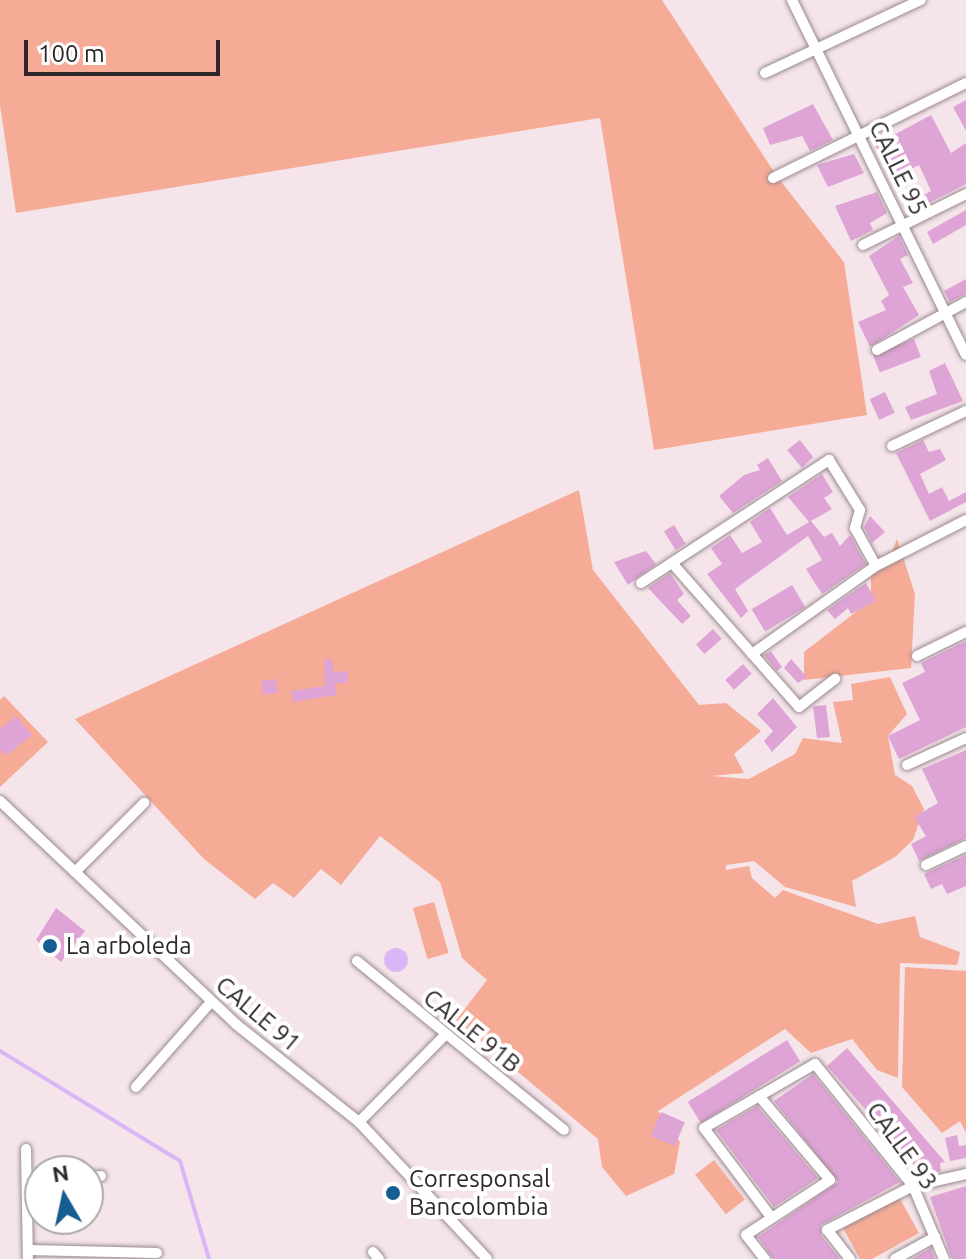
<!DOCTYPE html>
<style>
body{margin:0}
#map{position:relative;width:966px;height:1259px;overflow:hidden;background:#f5e5eb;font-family:Ubuntu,sans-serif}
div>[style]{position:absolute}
.green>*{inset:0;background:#f6ab96;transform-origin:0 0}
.water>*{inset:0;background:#dbb6f6}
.round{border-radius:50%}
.stream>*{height:4px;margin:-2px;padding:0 2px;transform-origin:2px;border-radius:2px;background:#dbb6f6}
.building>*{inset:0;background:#dfa4d6;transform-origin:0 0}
.roads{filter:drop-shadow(0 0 2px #998a8f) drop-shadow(0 0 2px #998a8f)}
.minor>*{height:10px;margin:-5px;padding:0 5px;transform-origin:5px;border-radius:5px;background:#fff}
.dots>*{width:22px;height:22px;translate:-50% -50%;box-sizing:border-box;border:4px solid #fff;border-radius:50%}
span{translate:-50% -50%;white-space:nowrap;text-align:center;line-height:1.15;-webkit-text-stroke:8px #fff;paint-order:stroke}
.street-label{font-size:24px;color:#2d2729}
.poi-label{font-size:24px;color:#2d2729}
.left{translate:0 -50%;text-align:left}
.north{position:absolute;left:24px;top:1155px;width:80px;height:80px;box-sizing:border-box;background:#fff;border:2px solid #aba9a9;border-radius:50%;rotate:351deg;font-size:22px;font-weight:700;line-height:32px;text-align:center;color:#2d2729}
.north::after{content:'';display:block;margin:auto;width:28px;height:36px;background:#165d91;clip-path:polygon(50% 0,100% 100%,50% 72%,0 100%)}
.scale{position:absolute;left:24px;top:40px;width:196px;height:36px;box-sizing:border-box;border:4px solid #2d2729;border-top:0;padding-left:10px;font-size:24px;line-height:28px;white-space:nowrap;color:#2d2729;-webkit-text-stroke:6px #fff;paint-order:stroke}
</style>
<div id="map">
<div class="green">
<div style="clip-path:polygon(0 0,662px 0,776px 175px,844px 262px,867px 415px,654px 450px,600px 118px,16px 213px,0 105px)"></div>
<div style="clip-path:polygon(579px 490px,593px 570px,699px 705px,726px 703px,761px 731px,734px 754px,744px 773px,711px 776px,749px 779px,795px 754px,803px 738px,842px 743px,833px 702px,853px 700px,851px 684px,890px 677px,907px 714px,888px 736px,895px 775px,912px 786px,924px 809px,913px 840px,895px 857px,852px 881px,856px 907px,785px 887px,754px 861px,726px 865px,726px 870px,749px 866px,752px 878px,775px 898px,783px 890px,878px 924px,915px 916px,920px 937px,960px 952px,957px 965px,900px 963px,898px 1078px,877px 1070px,852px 1039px,811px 1053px,785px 1029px,658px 1111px,680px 1142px,674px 1174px,626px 1196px,602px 1167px,598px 1139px,456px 1020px,487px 980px,462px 958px,440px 882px,380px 836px,341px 885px,321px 869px,294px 898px,273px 883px,255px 899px,204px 859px,75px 719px)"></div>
<div style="clip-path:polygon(897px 539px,915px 594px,911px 668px,804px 680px,804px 652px,861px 608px,871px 591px,871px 574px,888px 562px)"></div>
<div style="clip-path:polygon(4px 696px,48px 742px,0 787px,0 700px)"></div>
<div style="left:434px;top:902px;width:53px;height:22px;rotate:74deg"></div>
<div style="clip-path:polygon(905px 967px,966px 971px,966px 1133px,960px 1121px,942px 1133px,902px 1087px)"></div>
<div style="left:714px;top:1160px;width:50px;height:24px;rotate:52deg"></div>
<div style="clip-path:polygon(899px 1197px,919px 1233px,872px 1259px,860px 1259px,843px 1228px)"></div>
</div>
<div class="water">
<div class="round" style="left:384px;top:948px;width:24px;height:24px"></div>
</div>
<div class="stream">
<div style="left:0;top:1051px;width:211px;rotate:31.4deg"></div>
<div style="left:180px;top:1161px;width:102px;rotate:73.5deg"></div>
</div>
<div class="building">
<div style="clip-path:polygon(966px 100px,966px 131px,953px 107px)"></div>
<div style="clip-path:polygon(813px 104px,833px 140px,810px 151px,802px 136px,770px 145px,763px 128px)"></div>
<div style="clip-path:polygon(931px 115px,951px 153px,966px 143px,966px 184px,917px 209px,913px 201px,931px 191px,919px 165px,894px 178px,875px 145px)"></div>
<div style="clip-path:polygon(854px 154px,864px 173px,828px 187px,817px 165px)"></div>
<div style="clip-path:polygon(877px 192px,887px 213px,870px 223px,873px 230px,851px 241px,835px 206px)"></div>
<div style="clip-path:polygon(966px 210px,966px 225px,933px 244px,927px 232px)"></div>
<div style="clip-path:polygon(899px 236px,908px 255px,900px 259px,913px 283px,903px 287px,919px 315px,870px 347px,858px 322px,886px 310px,881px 301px,889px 295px,869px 256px)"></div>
<div style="clip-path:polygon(966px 279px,966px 294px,950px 302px,944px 291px)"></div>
<div style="left:914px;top:339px;width:19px;height:44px;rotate:69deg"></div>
<div style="clip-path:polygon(945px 363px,963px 401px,911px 420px,905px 407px,937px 394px,929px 371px)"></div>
<div style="left:885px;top:392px;width:23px;height:17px;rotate:65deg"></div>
<div style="clip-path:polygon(800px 440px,813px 457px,802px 468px,787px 450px)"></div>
<div style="clip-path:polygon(923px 440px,929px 452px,940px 449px,946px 460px,920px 474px,929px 494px,942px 487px,949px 501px,966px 492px,966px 502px,930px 521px,896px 453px)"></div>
<div style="clip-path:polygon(768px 458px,782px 481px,733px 513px,719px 496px,744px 475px,760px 470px,757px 465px)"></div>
<div style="clip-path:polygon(822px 474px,833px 492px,824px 498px,832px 509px,811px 521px,824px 537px,832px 533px,840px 546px,850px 535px,866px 564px,822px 594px,806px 569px,822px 560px,808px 536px,735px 589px,748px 611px,741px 618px,707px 574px,722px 564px,711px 548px,730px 535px,742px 553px,762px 542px,750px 522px,770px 508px,787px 535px,809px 522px,788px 497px)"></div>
<div style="clip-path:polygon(870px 516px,885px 532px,872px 543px,864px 527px)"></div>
<div style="left:674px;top:525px;width:22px;height:12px;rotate:58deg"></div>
<div style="clip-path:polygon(646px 551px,656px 564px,628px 585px,614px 562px)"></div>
<div style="clip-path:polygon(670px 573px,684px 594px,677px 600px,691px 616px,682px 624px,648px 588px)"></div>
<div style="clip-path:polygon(866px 583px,876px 601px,851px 614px,848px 608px,835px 619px,827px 610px)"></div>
<div style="left:792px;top:585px;width:26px;height:47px;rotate:59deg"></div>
<div style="left:713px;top:629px;width:13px;height:23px;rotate:48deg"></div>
<div style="clip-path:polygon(966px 641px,966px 727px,899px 759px,888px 736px,920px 720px,902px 683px,925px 672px,921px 663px)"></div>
<div style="clip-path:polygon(771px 651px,782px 667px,777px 671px,764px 655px)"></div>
<div style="clip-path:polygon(332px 659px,334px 672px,348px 671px,348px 683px,335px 683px,337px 695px,293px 702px,291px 691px,325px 686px,324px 660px)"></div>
<div style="clip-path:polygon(791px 659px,807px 677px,798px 683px,784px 668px)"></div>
<div style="left:743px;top:664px;width:13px;height:24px;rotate:48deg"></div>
<div style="left:276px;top:679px;width:14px;height:15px;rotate:82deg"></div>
<div style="clip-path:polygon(773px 698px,797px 727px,772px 752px,764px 741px,773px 731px,757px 714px)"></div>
<div style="left:826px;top:705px;width:32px;height:13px;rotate:83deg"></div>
<div style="clip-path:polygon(16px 716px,32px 735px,6px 756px,0 749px,0 729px)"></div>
<div style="clip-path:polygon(966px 750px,966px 838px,919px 861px,911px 844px,926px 836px,914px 817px,938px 803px,922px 769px)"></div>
<div style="clip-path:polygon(966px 855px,966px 886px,947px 894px,942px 884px,931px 889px,924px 874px)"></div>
<div style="clip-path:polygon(56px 908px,85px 931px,61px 962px,36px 940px)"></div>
<div style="left:787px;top:1040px;width:25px;height:117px;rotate:58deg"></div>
<div style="clip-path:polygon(847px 1048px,945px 1162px,940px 1163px,941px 1171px,923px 1175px,827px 1066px)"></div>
<div style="clip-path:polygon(813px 1074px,900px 1182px,821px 1225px,821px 1235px,840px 1259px,773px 1259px,758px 1237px,838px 1182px,774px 1101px)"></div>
<div style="clip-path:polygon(757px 1106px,818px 1178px,774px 1207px,716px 1130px)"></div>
<div style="left:661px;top:1112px;width:26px;height:26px;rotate:23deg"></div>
<div style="clip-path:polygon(957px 1135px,959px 1146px,966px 1145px,966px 1158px,950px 1161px,945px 1138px)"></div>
<div style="clip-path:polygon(966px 1186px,966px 1259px,952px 1259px,930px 1197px)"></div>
<div style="clip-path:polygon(931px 1248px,935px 1259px,912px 1259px)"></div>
</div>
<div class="roads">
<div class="minor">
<div style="left:792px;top:0;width:395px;rotate:63.9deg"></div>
<div style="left:765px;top:73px;width:172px;rotate:-25.1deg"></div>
<div style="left:773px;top:178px;width:215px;rotate:-26.2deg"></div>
<div style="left:863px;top:245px;width:115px;rotate:-26.3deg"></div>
<div style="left:877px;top:350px;width:101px;rotate:-28.3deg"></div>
<div style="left:892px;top:446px;width:82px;rotate:-25.3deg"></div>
<div style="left:672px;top:563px;width:192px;rotate:48.6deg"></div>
<div style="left:799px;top:707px;width:46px;rotate:-37.9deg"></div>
<div style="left:641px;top:583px;width:225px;rotate:-33.2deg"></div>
<div style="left:829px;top:460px;width:59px;rotate:58.2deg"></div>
<div style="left:860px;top:510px;width:19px;rotate:106deg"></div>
<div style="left:855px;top:528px;width:43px;rotate:61.1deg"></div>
<div style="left:752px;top:654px;width:152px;rotate:-35.4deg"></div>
<div style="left:876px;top:566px;width:101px;rotate:-27.1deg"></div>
<div style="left:917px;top:656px;width:55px;rotate:-26.1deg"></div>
<div style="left:907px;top:765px;width:65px;rotate:-24.6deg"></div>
<div style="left:0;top:801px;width:326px;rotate:43.4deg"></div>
<div style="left:237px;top:1025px;width:156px;rotate:38.5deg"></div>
<div style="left:359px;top:1122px;width:187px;rotate:46.9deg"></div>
<div style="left:926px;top:865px;width:44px;rotate:-25.4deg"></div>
<div style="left:75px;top:872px;width:98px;rotate:-45deg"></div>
<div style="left:357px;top:961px;width:267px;rotate:39.2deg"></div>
<div style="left:136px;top:1087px;width:113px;rotate:-48.6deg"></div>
<div style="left:759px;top:1096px;width:110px;rotate:49.8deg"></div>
<div style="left:830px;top:1180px;width:100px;rotate:146.8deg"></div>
<div style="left:746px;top:1235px;width:31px;rotate:52deg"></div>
<div style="left:359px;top:1122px;width:121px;rotate:-45.3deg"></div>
<div style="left:26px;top:1149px;width:110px;rotate:89deg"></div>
<div style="left:88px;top:1177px;width:13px;rotate:-4deg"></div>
<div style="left:771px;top:1217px;width:111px;rotate:-127deg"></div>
<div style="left:704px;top:1128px;width:128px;rotate:-30deg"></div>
<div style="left:815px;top:1064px;width:156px;rotate:51.2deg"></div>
<div style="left:913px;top:1186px;width:79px;rotate:67deg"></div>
<div style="left:28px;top:1250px;width:129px;rotate:1.3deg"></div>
<div style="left:373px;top:1252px;width:9px;rotate:49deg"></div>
<div style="left:850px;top:1259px;width:37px;rotate:-128deg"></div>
<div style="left:827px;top:1230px;width:97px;rotate:-27.1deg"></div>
<div style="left:913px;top:1186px;width:54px;rotate:-12.8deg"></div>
<div style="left:895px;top:1259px;width:46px;rotate:-28.8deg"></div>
</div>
</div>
<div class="dots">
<div style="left:50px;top:946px;background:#165d91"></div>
<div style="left:393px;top:1193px;background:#165d91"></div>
</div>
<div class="street-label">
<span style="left:898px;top:168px;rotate:64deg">CALLE 95</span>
<span style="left:258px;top:1014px;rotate:40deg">CALLE 91</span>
<span style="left:472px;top:1031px;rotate:39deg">CALLE 91B</span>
<span style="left:902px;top:1146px;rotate:54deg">CALLE 93</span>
</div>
<div class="poi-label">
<span class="left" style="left:66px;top:946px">La arboleda</span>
<span class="left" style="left:409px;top:1193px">Corresponsal<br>Bancolombia</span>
</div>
<div class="north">N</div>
<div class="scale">100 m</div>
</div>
